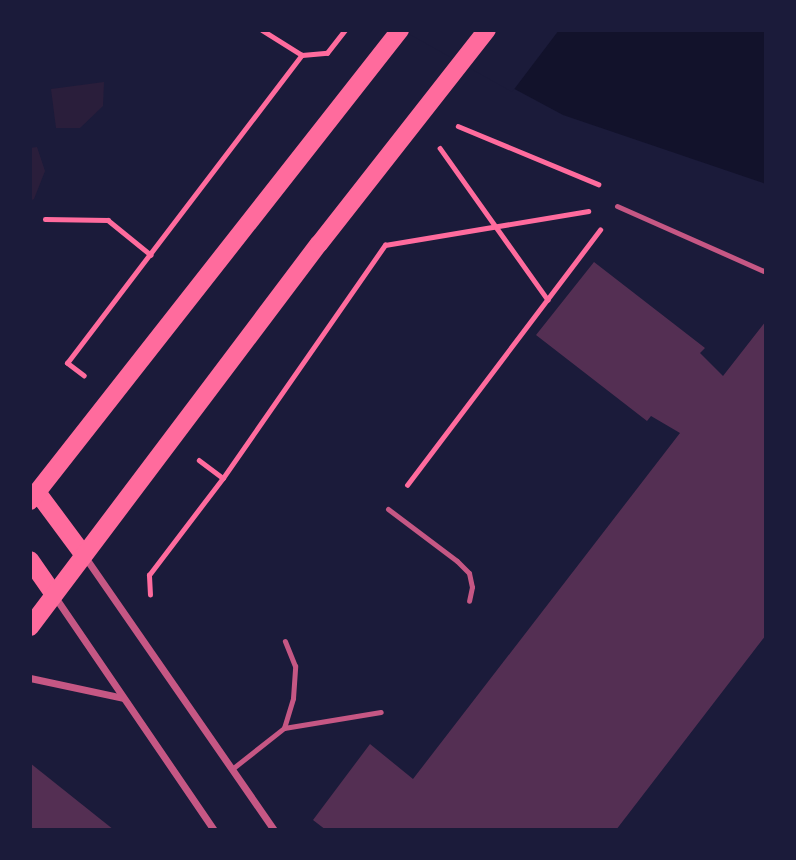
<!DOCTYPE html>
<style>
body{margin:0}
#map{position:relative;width:796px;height:860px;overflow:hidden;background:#1b1b3a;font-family:"Varela Round",sans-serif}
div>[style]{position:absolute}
.green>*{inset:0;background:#2a1e3b}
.water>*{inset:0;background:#12122b}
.pier>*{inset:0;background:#1b1b3a}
.building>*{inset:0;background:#542f53}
.path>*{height:4.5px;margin:-2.25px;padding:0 2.25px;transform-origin:2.25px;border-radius:2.25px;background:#ff6b9d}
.service>*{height:5px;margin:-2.5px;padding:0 2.5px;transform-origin:2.5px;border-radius:2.5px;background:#c65784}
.minor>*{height:7px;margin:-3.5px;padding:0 3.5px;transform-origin:3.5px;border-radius:3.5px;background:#c65784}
.primary>*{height:18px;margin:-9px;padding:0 9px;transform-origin:9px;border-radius:9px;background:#ff6b9d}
span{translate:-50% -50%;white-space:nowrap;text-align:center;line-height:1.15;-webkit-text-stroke:5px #1b1b3a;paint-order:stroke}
.frame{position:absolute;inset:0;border:32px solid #1b1b3a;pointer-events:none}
</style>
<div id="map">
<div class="green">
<div style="clip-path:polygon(104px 82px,103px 106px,80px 128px,56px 128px,51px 89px)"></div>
<div style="clip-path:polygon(37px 147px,45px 171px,34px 199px,30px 201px,30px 148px)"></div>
</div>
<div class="water">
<div style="clip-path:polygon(405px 30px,766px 30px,766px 184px,563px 115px)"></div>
</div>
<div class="pier">
<div style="clip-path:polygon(402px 30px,559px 30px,512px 92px)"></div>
</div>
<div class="building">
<div style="clip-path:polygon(594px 262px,705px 348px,700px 353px,723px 376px,766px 321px,766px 635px,616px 830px,326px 830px,313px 820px,370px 744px,413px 779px,680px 433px,651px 416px,647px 421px,536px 335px)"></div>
<div style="clip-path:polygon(30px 763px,114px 830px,30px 830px)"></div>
</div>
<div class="path">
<div style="left:262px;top:30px;width:47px;rotate:32deg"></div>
<div style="left:302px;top:55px;width:25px;rotate:-5deg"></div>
<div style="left:327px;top:53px;width:29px;rotate:-52deg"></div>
<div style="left:458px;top:126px;width:152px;rotate:22.5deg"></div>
<div style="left:440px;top:148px;width:186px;rotate:54.6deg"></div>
<div style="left:45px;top:219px;width:63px;rotate:0.9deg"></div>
<div style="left:108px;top:220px;width:55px;rotate:39.1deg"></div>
<div style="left:84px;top:376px;width:21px;rotate:-143deg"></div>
<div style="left:67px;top:363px;width:387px;rotate:-52.7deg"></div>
<div style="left:199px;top:460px;width:30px;rotate:37deg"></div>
<div style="left:407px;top:485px;width:320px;rotate:-52.9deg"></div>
<div style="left:150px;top:595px;width:20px;rotate:-93deg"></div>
<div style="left:149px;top:575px;width:122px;rotate:-52.7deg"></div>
<div style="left:223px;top:478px;width:284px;rotate:-55.2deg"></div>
<div style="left:385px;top:245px;width:206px;rotate:-9.5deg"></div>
</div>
<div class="service">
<div style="left:617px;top:206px;width:163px;rotate:23.9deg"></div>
<div style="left:388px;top:509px;width:86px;rotate:37deg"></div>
<div style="left:457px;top:561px;width:17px;rotate:45deg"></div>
<div style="left:469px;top:573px;width:14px;rotate:78deg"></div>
<div style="left:472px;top:587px;width:14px;rotate:102deg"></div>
<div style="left:284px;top:728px;width:31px;rotate:-73deg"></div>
<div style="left:293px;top:698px;width:32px;rotate:-86deg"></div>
<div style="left:295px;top:666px;width:27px;rotate:-112deg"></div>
<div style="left:232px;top:769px;width:66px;rotate:-38.3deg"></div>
<div style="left:284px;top:728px;width:98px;rotate:-9.4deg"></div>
</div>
<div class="minor">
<div style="left:85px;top:557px;width:332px;rotate:55.3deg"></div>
<div style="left:55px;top:597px;width:282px;rotate:55.7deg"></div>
<div style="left:30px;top:678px;width:95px;rotate:12.1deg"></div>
</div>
<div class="primary">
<div style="left:37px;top:492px;width:77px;rotate:53.4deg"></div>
<div style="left:30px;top:501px;width:599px;rotate:-51.85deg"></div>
<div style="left:30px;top:560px;width:40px;rotate:55.1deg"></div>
<div style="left:30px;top:627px;width:480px;rotate:-53deg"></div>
<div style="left:319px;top:244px;width:272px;rotate:-51.9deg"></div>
</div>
<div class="frame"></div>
</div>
